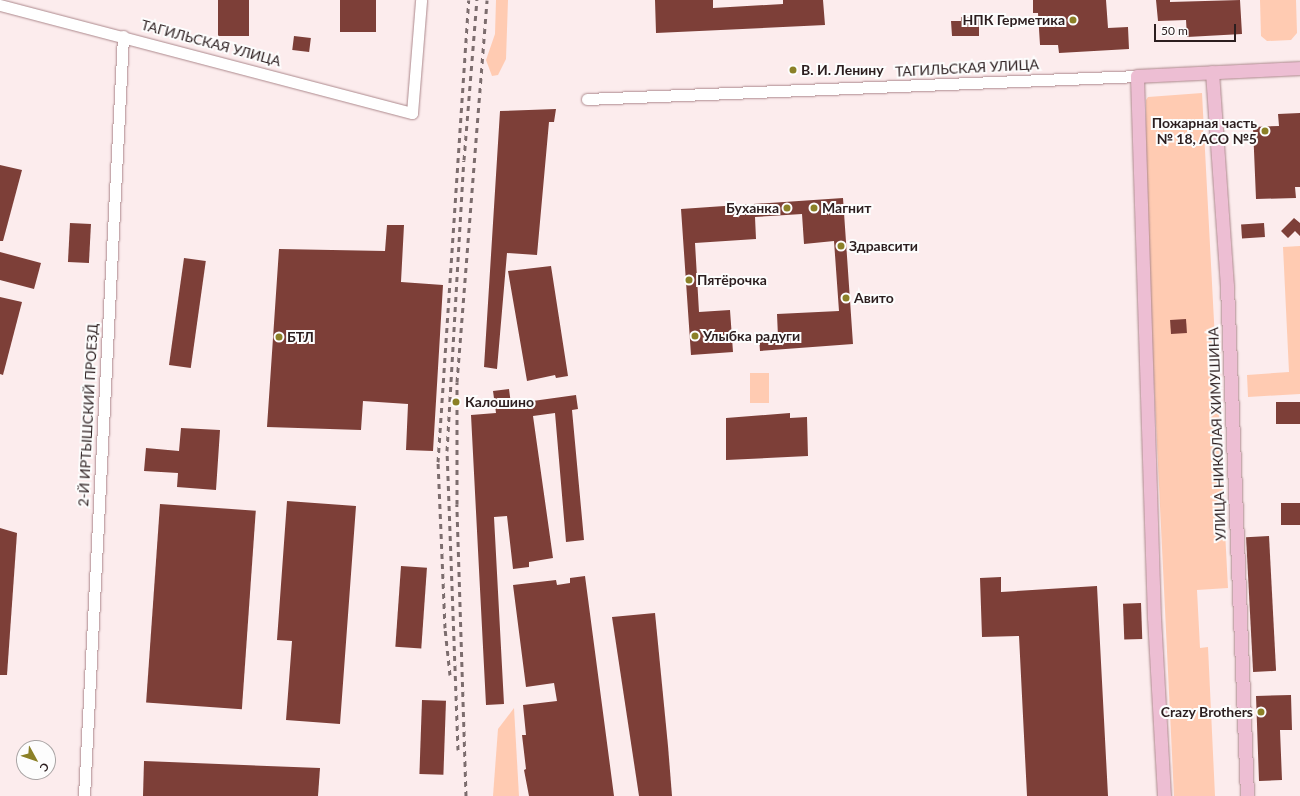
<!DOCTYPE html>
<meta charset="utf-8">
<style>
body{margin:0}
#map{position:relative;width:1300px;height:796px;overflow:hidden;background:#fceced;font-family:Lato,sans-serif}
div>[style]{position:absolute}
.green>*{inset:0;background:#ffcbb2;transform-origin:0 0}
.building>*{inset:0;background:#7d3f38;transform-origin:0 0}
.roads{filter:drop-shadow(0 0 1px #ac888c) drop-shadow(0 0 1px #ac888c)}
.minor>*{height:11px;margin:-5.5px;padding:0 5.5px;transform-origin:5.5px;border-radius:5.5px;background:#fff}
.major>*{height:13px;margin:-6.5px;padding:0 6.5px;transform-origin:6.5px;border-radius:6.5px;background:#edbed3}
.rail>*{height:3px;margin-top:-1.5px;transform-origin:0;background:repeating-linear-gradient(90deg,#7c6d6e 0 5px,transparent 0 10px)}
.dots>*{width:11px;height:11px;translate:-50% -50%;box-sizing:border-box;border:2px solid #fdfdfd;border-radius:50%}
span{translate:-50% -50%;white-space:nowrap;text-align:center;line-height:1.15;-webkit-text-stroke:4px #fdfdfd;paint-order:stroke}
.poi-label{font-size:14px;color:#2c1e1f;font-weight:700}
.right{translate:-100% -50%;text-align:right}
.left{translate:0 -50%;text-align:left}
.street-label{font-size:14px;color:#2c1e1f}
.north{position:absolute;left:16px;top:740px;width:40px;height:40px;box-sizing:border-box;background:#fdfdfd;border:1px solid #a9a4a4;border-radius:50%;rotate:130deg;font-size:11px;font-weight:700;line-height:16px;text-align:center;color:#2c1e1f}
.north::after{content:'';display:block;margin:auto;width:14px;height:18px;background:#8b8027;clip-path:polygon(50% 0,100% 100%,50% 72%,0 100%)}
.scale{position:absolute;left:1154px;top:24px;width:82px;height:18px;box-sizing:border-box;border:2px solid #2c1e1f;border-top:0;padding-left:5px;font-size:12px;line-height:14px;white-space:nowrap;color:#2c1e1f;-webkit-text-stroke:3px #fdfdfd;paint-order:stroke}
</style>
<div id="map">
<div class="green">
<div style="clip-path:polygon(496px 0,508px 0,506px 59px,498px 75px,492px 76px,486px 60px,495px 34px)"></div>
<div style="clip-path:polygon(1260px 0,1296px 0,1297px 33px,1291px 40px,1267px 41px,1261px 36px)"></div>
<div style="clip-path:polygon(1202px 93px,1228px 588px,1197px 590px,1200px 648px,1208px 647px,1215px 796px,1174px 796px,1146px 216px,1146px 100px,1148px 97px)"></div>
<div style="clip-path:polygon(1300px 246px,1300px 394px,1248px 397px,1247px 375px,1289px 372px,1283px 247px)"></div>
<div style="left:750px;top:373px;width:19px;height:30px"></div>
<div style="clip-path:polygon(514px 708px,519px 796px,493px 796px,498px 729px)"></div>
</div>
<div class="building">
<div style="left:218px;top:0;width:31px;height:36px"></div>
<div style="left:340px;top:0;width:36px;height:32px"></div>
<div style="clip-path:polygon(655px 0,713px 0,713px 8px,783px 4px,783px 0,823px 0,825px 25px,656px 33px)"></div>
<div style="clip-path:polygon(1033px 0,1106px 0,1108px 28px,1128px 27px,1129px 49px,1059px 53px,1058px 45px,1040px 45px,1038px 13px,1033px 13px)"></div>
<div style="clip-path:polygon(1156px 0,1170px 0,1170px 2px,1240px 0,1242px 34px,1187px 37px,1186px 20px,1158px 21px)"></div>
<div style="clip-path:polygon(961px 17px,979px 17px,979px 36px,952px 36px,951px 21px,961px 21px)"></div>
<div style="left:294px;top:36px;width:17px;height:14px;rotate:7deg"></div>
<div style="clip-path:polygon(556px 109px,554px 122px,549px 122px,537px 255px,507px 253px,497px 369px,484px 367px,500px 111px)"></div>
<div style="clip-path:polygon(1300px 113px,1300px 187px,1295px 187px,1296px 198px,1256px 199px,1253px 127px,1279px 126px,1278px 114px)"></div>
<div style="clip-path:polygon(0 165px,22px 170px,3px 241px,0 241px)"></div>
<div style="clip-path:polygon(843px 198px,853px 344px,760px 351px,759px 338px,778px 337px,777px 314px,839px 311px,834px 241px,804px 244px,802px 214px,755px 217px,756px 239px,695px 243px,699px 312px,730px 310px,733px 352px,691px 355px,681px 209px)"></div>
<div style="clip-path:polygon(1294px 218px,1300px 223px,1300px 236px,1295px 231px,1288px 238px,1281px 231px)"></div>
<div style="left:70px;top:223px;width:21px;height:39px;rotate:3deg"></div>
<div style="left:1264px;top:223px;width:14px;height:23px;rotate:86deg"></div>
<div style="clip-path:polygon(387px 225px,404px 225px,401px 282px,443px 285px,433px 451px,406px 450px,408px 404px,363px 401px,361px 430px,267px 427px,279px 249px,385px 251px)"></div>
<div style="clip-path:polygon(0 252px,41px 263px,34px 289px,0 280px)"></div>
<div style="left:184px;top:258px;width:22px;height:108px;rotate:8deg"></div>
<div style="clip-path:polygon(551px 266px,568px 376px,556px 378px,555px 375px,527px 381px,508px 271px)"></div>
<div style="clip-path:polygon(0 297px,22px 302px,3px 375px,0 374px)"></div>
<div style="left:1186px;top:319px;width:14px;height:16px;rotate:86deg"></div>
<div style="clip-path:polygon(509px 389px,511px 404px,576px 395px,578px 409px,572px 410px,584px 540px,566px 542px,555px 413px,533px 416px,553px 558px,529px 562px,529px 567px,513px 569px,507px 516px,494px 517px,504px 704px,486px 705px,471px 415px,496px 413px,493px 391px)"></div>
<div style="left:1300px;top:402px;width:22px;height:24px;rotate:90deg"></div>
<div style="clip-path:polygon(790px 413px,790px 418px,807px 417px,808px 456px,726px 460px,726px 418px)"></div>
<div style="clip-path:polygon(181px 428px,220px 430px,216px 490px,177px 487px,178px 473px,144px 471px,146px 448px,179px 451px)"></div>
<div style="clip-path:polygon(287px 501px,356px 506px,340px 724px,286px 720px,292px 641px,277px 640px)"></div>
<div style="left:1300px;top:503px;width:22px;height:19px;rotate:90deg"></div>
<div style="left:160px;top:504px;width:96px;height:199px;rotate:4deg"></div>
<div style="clip-path:polygon(0 528px,17px 533px,7px 675px,0 675px)"></div>
<div style="left:1269px;top:536px;width:135px;height:23px;rotate:87deg"></div>
<div style="left:401px;top:566px;width:26px;height:81px;rotate:4deg"></div>
<div style="clip-path:polygon(585px 576px,614px 796px,529px 796px,524px 770px,526px 769px,522px 735px,526px 735px,523px 705px,557px 701px,554px 683px,526px 687px,513px 585px,556px 580px,557px 585px,570px 583px,570px 578px)"></div>
<div style="clip-path:polygon(1001px 577px,1001px 592px,1097px 586px,1108px 796px,1027px 796px,1019px 636px,982px 637px,980px 578px)"></div>
<div style="left:1141px;top:603px;width:36px;height:18px;rotate:88deg"></div>
<div style="clip-path:polygon(655px 613px,668px 746px,672px 796px,639px 796px,612px 617px)"></div>
<div style="clip-path:polygon(1291px 695px,1292px 730px,1280px 730px,1282px 780px,1259px 781px,1256px 696px)"></div>
<div style="left:422px;top:700px;width:24px;height:74px;rotate:2deg"></div>
<div style="clip-path:polygon(144px 761px,320px 768px,318px 796px,143px 796px)"></div>
</div>
<div class="roads">
<div class="minor">
<div style="left:0;top:5px;width:426px;rotate:14.7deg"></div>
<div style="left:412px;top:113px;width:113px;rotate:-85.4deg"></div>
<div style="left:587px;top:99px;width:550px;rotate:-2.39deg"></div>
<div style="left:84px;top:796px;width:761px;rotate:-87.06deg"></div>
</div>
<div class="major">
<div style="left:1212px;top:72px;width:215px;rotate:86deg"></div>
<div style="left:1227px;top:286px;width:510px;rotate:87.75deg"></div>
<div style="left:1164px;top:796px;width:178px;rotate:-93.2deg"></div>
<div style="left:1154px;top:618px;width:542px;rotate:-91.8deg"></div>
<div style="left:1137px;top:76px;width:163px;rotate:-2.8deg"></div>
</div>
</div>
<div class="rail">
<div style="left:450px;top:675px;width:47px;rotate:-96.1deg"></div>
<div style="left:445px;top:628px;width:166px;rotate:-92.4deg"></div>
<div style="left:438px;top:462px;width:463px;rotate:-86.2deg"></div>
<div style="left:458px;top:750px;width:299px;rotate:-92.1deg"></div>
<div style="left:447px;top:451px;width:291px;rotate:-86.7deg"></div>
<div style="left:464px;top:160px;width:161px;rotate:-85.4deg"></div>
<div style="left:466px;top:796px;width:292px;rotate:-91.8deg"></div>
<div style="left:457px;top:504px;width:122px;rotate:-90deg"></div>
<div style="left:457px;top:382px;width:383px;rotate:-85.5deg"></div>
</div>
<div class="dots">
<div style="left:1073px;top:20px;background:#8b8027"></div>
<div style="left:793px;top:70px;background:#8b8027"></div>
<div style="left:1265px;top:131px;background:#8b8027"></div>
<div style="left:787px;top:208px;background:#8b8027"></div>
<div style="left:814px;top:208px;background:#8b8027"></div>
<div style="left:841px;top:246px;background:#8b8027"></div>
<div style="left:689px;top:280px;background:#8b8027"></div>
<div style="left:846px;top:298px;background:#8b8027"></div>
<div style="left:695px;top:336px;background:#8b8027"></div>
<div style="left:279px;top:337px;background:#8b8027"></div>
<div style="left:456px;top:402px;background:#8b8027"></div>
<div style="left:1261px;top:712px;background:#8b8027"></div>
</div>
<div class="poi-label">
<span class="right" style="left:1065px;top:20px">НПК Герметика</span>
<span class="left" style="left:801px;top:70px">В. И. Ленину</span>
<span class="right" style="left:1257px;top:131px">Пожарная часть<br>№ 18, АСО №5</span>
<span class="right" style="left:779px;top:208px">Буханка</span>
<span class="left" style="left:822px;top:208px">Магнит</span>
<span class="left" style="left:849px;top:246px">Здравсити</span>
<span class="left" style="left:697px;top:280px">Пятёрочка</span>
<span class="left" style="left:854px;top:298px">Авито</span>
<span class="left" style="left:703px;top:336px">Улыбка радуги</span>
<span class="left" style="left:287px;top:337px">БТЛ</span>
<span class="left" style="left:465px;top:402px">Калошино</span>
<span class="right" style="left:1253px;top:712px">Crazy Brothers</span>
</div>
<div class="street-label">
<span style="left:211px;top:43px;rotate:15deg">ТАГИЛЬСКАЯ УЛИЦА</span>
<span style="left:967px;top:68px;rotate:-3deg">ТАГИЛЬСКАЯ УЛИЦА</span>
<span style="left:88px;top:415px;rotate:-87deg">2-Й ИРТЫШСКИЙ ПРОЕЗД</span>
<span style="left:1217px;top:434px;rotate:-92deg">УЛИЦА НИКОЛАЯ ХИМУШИНА</span>
</div>
<div class="north">С</div>
<div class="scale">50 m</div>
</div>
